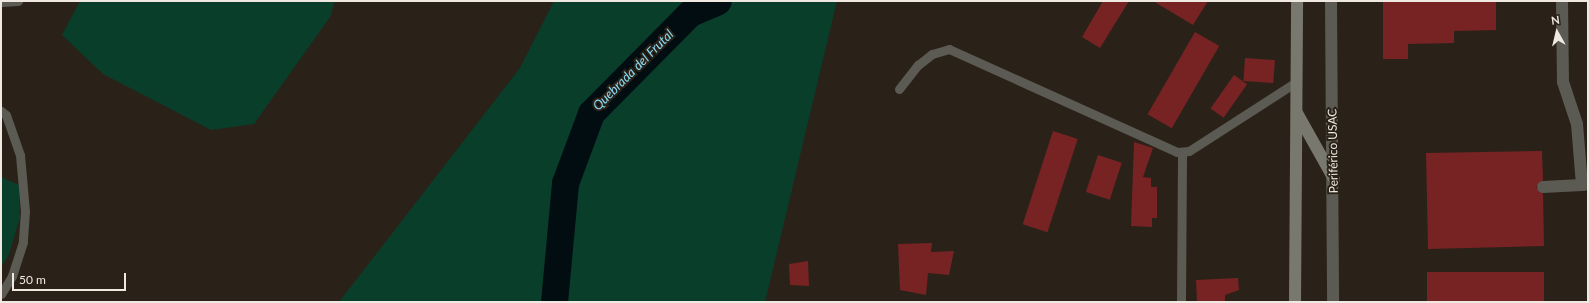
<!DOCTYPE html>
<meta charset="utf-8">
<style>
body{margin:0}
#map{position:relative;width:1589px;height:303px;overflow:hidden;background:#2a2218;font-family:Lato,sans-serif}
div>[style]{position:absolute}
.green>*{inset:0;background:#093e2a}
.river>*{height:27px;margin:-13.5px;padding:0 13.5px;transform-origin:13.5px;border-radius:13.5px;background:#010d11}
.building>*{inset:0;background:#772324;transform-origin:0 0}
.lane>*{height:9px;margin:-4.5px;padding:0 4.5px;transform-origin:4.5px;border-radius:4.5px;background:#5b5a53}
.street>*{height:12px;margin:-6px;padding:0 6px;transform-origin:6px;border-radius:6px;background:#5b5a53}
.secondary>*{height:12px;margin:-6px;padding:0 6px;transform-origin:6px;border-radius:6px;background:#79786e}
span{translate:-50% -50%;white-space:nowrap;text-align:center;line-height:1.15;-webkit-text-stroke:4px #2a2218;paint-order:stroke}
.street-label{font-size:12px;color:#efe9e2}
.water-label{font-size:13px;color:#88dbf4;font-style:italic}
.frame{position:absolute;inset:0;border:2px solid #efe9e2;pointer-events:none}
.north{position:absolute;left:1537px;top:12px;width:40px;height:40px;-webkit-text-stroke:3px #2a2218;paint-order:stroke;rotate:352deg;font-size:11px;font-weight:700;line-height:16px;text-align:center;color:#efe9e2}
.north::after{content:'';display:block;margin:auto;width:14px;height:18px;background:#efe9e2;clip-path:polygon(50% 0,100% 100%,50% 72%,0 100%)}
.scale{position:absolute;left:12px;top:273px;width:114px;height:18px;box-sizing:border-box;border:2px solid #efe9e2;border-top:0;padding-left:5px;font-size:12px;line-height:14px;white-space:nowrap;color:#efe9e2;-webkit-text-stroke:3px #2a2218;paint-order:stroke}
</style>
<div id="map">
<div class="green">
<div style="clip-path:polygon(80px 1px,335px 1px,330px 17px,254px 124px,211px 130px,103px 74px,62px 35px)"></div>
<div style="clip-path:polygon(554px 1px,837px 1px,765px 302px,339px 302px,520px 68px)"></div>
<div style="clip-path:polygon(1px 177px,19px 185px,20px 218px,8px 257px,1px 266px)"></div>
</div>
<div class="river">
<div style="left:554px;top:302px;width:120px;rotate:-84.7deg"></div>
<div style="left:565px;top:183px;width:75px;rotate:-69.6deg"></div>
<div style="left:591px;top:113px;width:141px;rotate:-45.3deg"></div>
<div style="left:690px;top:13px;width:30px;rotate:-23deg"></div>
</div>
<div class="building">
<div style="clip-path:polygon(1103px 1px,1129px 1px,1100px 48px,1082px 37px)"></div>
<div style="clip-path:polygon(1153px 1px,1208px 1px,1193px 25px)"></div>
<div style="clip-path:polygon(1383px 1px,1496px 1px,1496px 30px,1454px 31px,1454px 43px,1408px 44px,1408px 59px,1383px 59px)"></div>
<div style="left:1195px;top:32px;width:28px;height:95px;rotate:30deg"></div>
<div style="left:1245px;top:58px;width:30px;height:23px;rotate:4deg"></div>
<div style="left:1234px;top:75px;width:16px;height:41px;rotate:35deg"></div>
<div style="left:1053px;top:131px;width:26px;height:98px;rotate:18deg"></div>
<div style="clip-path:polygon(1134px 142px,1153px 148px,1143px 177px,1151px 178px,1151px 187px,1157px 187px,1157px 218px,1152px 218px,1152px 227px,1131px 226px)"></div>
<div style="clip-path:polygon(1542px 151px,1543px 180px,1536px 187px,1543px 194px,1544px 246px,1428px 249px,1426px 153px)"></div>
<div style="left:1098px;top:155px;width:25px;height:39px;rotate:18deg"></div>
<div style="clip-path:polygon(932px 243px,931px 252px,954px 251px,949px 275px,928px 273px,926px 295px,900px 290px,898px 244px)"></div>
<div style="clip-path:polygon(808px 261px,809px 286px,790px 285px,789px 264px)"></div>
<div style="left:1544px;top:272px;width:30px;height:117px;rotate:90deg"></div>
<div style="clip-path:polygon(1238px 278px,1239px 290px,1225px 295px,1225px 302px,1197px 302px,1196px 280px)"></div>
</div>
<div class="lane">
<div style="left:1px;top:2px;width:17px;rotate:-3deg"></div>
<div style="left:899px;top:89px;width:31px;rotate:-52deg"></div>
<div style="left:918px;top:65px;width:18px;rotate:-38deg"></div>
<div style="left:932px;top:54px;width:18px;rotate:-16deg"></div>
<div style="left:949px;top:49px;width:250px;rotate:24.3deg"></div>
<div style="left:1177px;top:152px;width:12px;rotate:-5deg"></div>
<div style="left:1189px;top:151px;width:127px;rotate:-32.8deg"></div>
<div style="left:1px;top:111px;width:6px;rotate:39deg"></div>
<div style="left:6px;top:115px;width:42px;rotate:70.7deg"></div>
<div style="left:20px;top:155px;width:56px;rotate:84.9deg"></div>
<div style="left:25px;top:211px;width:31px;rotate:94deg"></div>
<div style="left:23px;top:242px;width:36px;rotate:108deg"></div>
<div style="left:12px;top:276px;width:21px;rotate:121deg"></div>
<div style="left:1181px;top:302px;width:150px;rotate:-89.6deg"></div>
</div>
<div class="street">
<div style="left:1331px;top:1px;width:301px;rotate:89.6deg"></div>
<div style="left:1562px;top:1px;width:81px;rotate:89.3deg"></div>
<div style="left:1563px;top:82px;width:44px;rotate:71.6deg"></div>
<div style="left:1577px;top:124px;width:61px;rotate:85.3deg"></div>
<div style="left:1582px;top:185px;width:6px;rotate:-9deg"></div>
<div style="left:1543px;top:187px;width:39px;rotate:-3deg"></div>
<div style="left:1582px;top:185px;width:7px;rotate:-45deg"></div>
</div>
<div class="secondary">
<div style="left:1297px;top:113px;width:76px;rotate:60.7deg"></div>
<div style="left:1295px;top:302px;width:301px;rotate:-89.6deg"></div>
</div>
<div class="street-label">
<span style="left:1333px;top:151px;rotate:-91deg">Periférico USAC</span>
</div>
<div class="water-label">
<span style="left:633px;top:70px;rotate:-45deg">Quebrada del Frutal</span>
</div>
<div class="frame"></div>
<div class="north">N</div>
<div class="scale">50 m</div>
</div>
